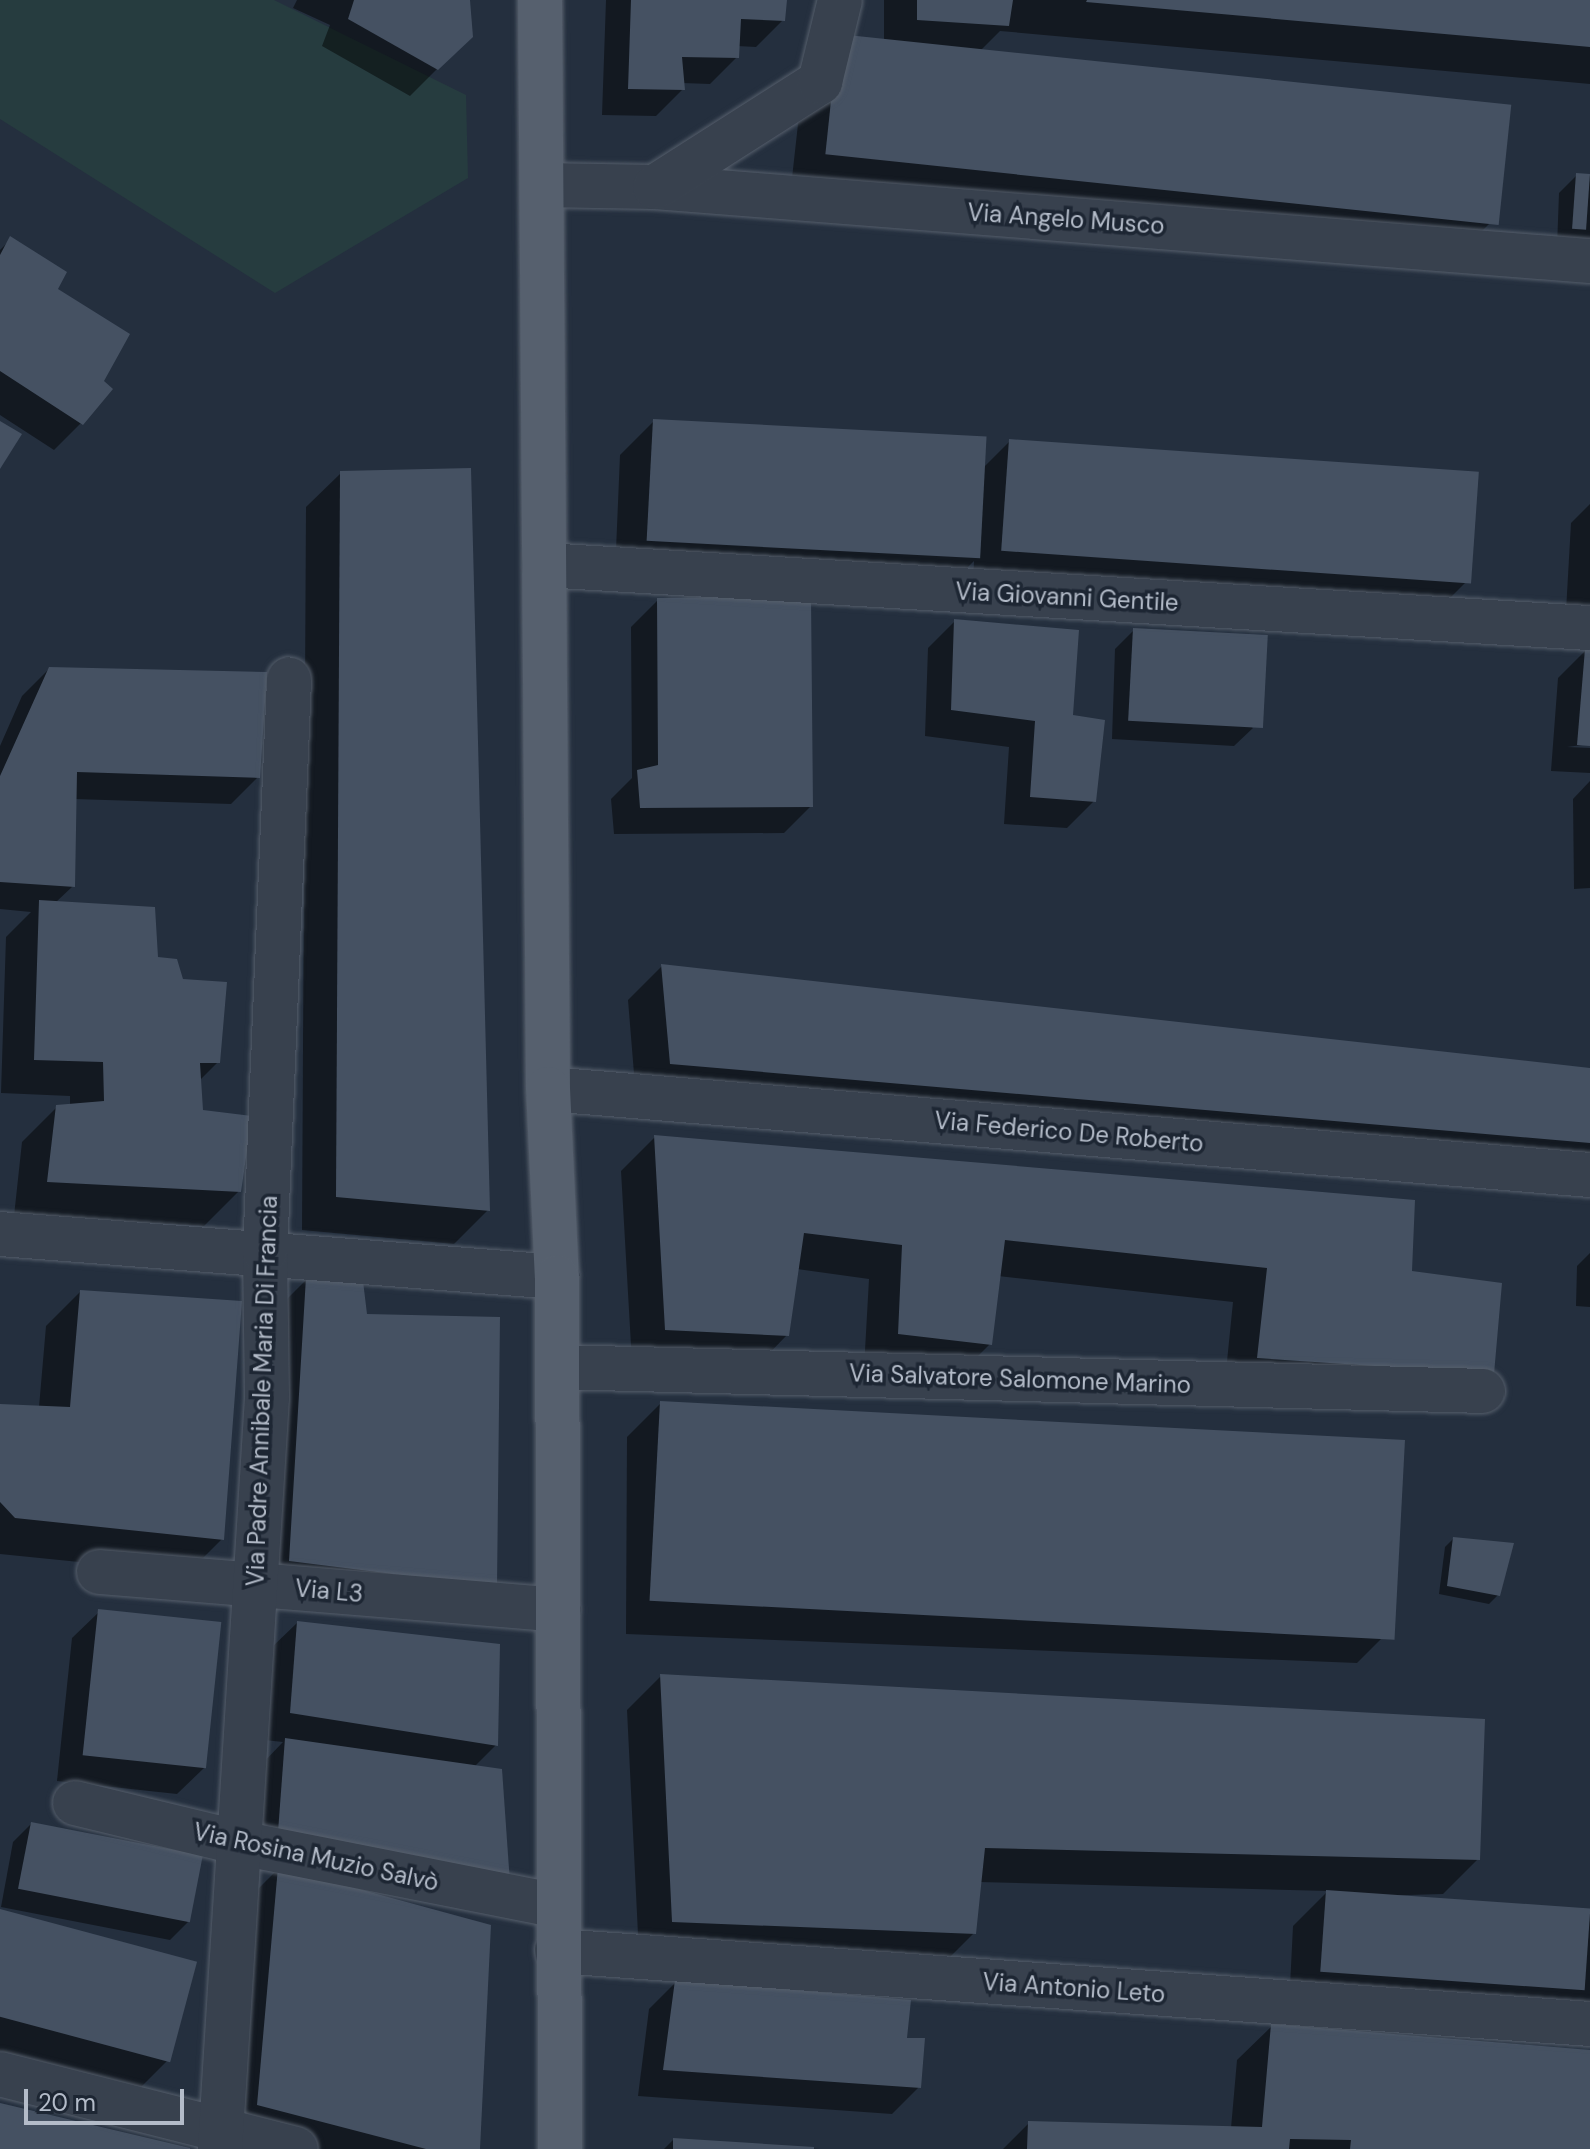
<!DOCTYPE html>
<meta charset="utf-8">
<style>
body{margin:0}
#map{position:relative;width:1590px;height:2149px;overflow:hidden;background:#242f3e;font-family:"DM Sans",sans-serif}
div>[style]{position:absolute}
.green>*{inset:0;background:#263c3f}
.shadow>*{inset:0;background:#0007}
.building>*{inset:0;background:#455162;transform-origin:0 0}
.roads{filter:drop-shadow(0 0 2px #565f6c) drop-shadow(0 0 2px #565f6c)}
.minor>*{height:44px;margin:-22px;padding:0 22px;transform-origin:22px;border-radius:22px;background:#38414e}
.major>*{height:44px;margin:-22px;padding:0 22px;transform-origin:22px;border-radius:22px;background:#56606e}
span{translate:-50% -50%;white-space:nowrap;text-align:center;line-height:1.15;-webkit-text-stroke:7px #1d2633;paint-order:stroke}
.street-label{font-size:24px;color:#b4bcc9}
.scale{position:absolute;left:24px;top:2089px;width:160px;height:36px;box-sizing:border-box;border:4px solid #b4bcc9;border-top:0;padding-left:10px;font-size:24px;line-height:28px;white-space:nowrap;color:#b4bcc9;-webkit-text-stroke:6px #1d2633;paint-order:stroke}
</style>
<div id="map">
<div class="green">
<div style="clip-path:polygon(0 0,274px 0,466px 95px,468px 178px,275px 293px,0 119px)"></div>
</div>
<div class="shadow">
<div style="clip-path:polygon(297px 0,468px 0,443px 63px,410px 96px,322px 46px,330px 25px,293px 8px)"></div>
<div style="clip-path:polygon(606px 0,785px 0,783px 20px,756px 47px,737px 46px,737px 57px,710px 84px,682px 83px,683px 89px,656px 116px,602px 115px)"></div>
<div style="clip-path:polygon(884px 0,1590px 0,1590px 84px,1000px 31px,981px 50px,1496px 217px,1462px 251px,791px 187px,804px 70px,884px 41px)"></div>
<div style="clip-path:polygon(1577px 175px,1590px 176px,1590px 248px,1557px 247px,1559px 193px)"></div>
<div style="clip-path:polygon(11px 239px,56px 290px,81px 423px,54px 450px,0 415px,0 250px)"></div>
<div style="clip-path:polygon(654px 421px,982px 469px,1010px 441px,1469px 579px,1435px 613px,973px 585px,974px 561px,942px 593px,615px 574px,620px 455px)"></div>
<div style="clip-path:polygon(341px 473px,488px 1210px,454px 1244px,302px 1230px,306px 507px)"></div>
<div style="clip-path:polygon(1590px 504px,1590px 612px,1566px 611px,1571px 523px)"></div>
<div style="clip-path:polygon(658px 600px,811px 806px,784px 833px,614px 834px,611px 799px,632px 778px,631px 627px)"></div>
<div style="clip-path:polygon(955px 621px,1070px 717px,1094px 801px,1067px 828px,1004px 824px,1009px 747px,925px 736px,928px 648px)"></div>
<div style="clip-path:polygon(1133px 631px,1253px 728px,1234px 746px,1112px 739px,1115px 649px)"></div>
<div style="clip-path:polygon(1585px 651px,1590px 651px,1590px 744px,1567px 747px,1590px 748px,1590px 773px,1551px 771px,1558px 678px)"></div>
<div style="clip-path:polygon(49px 669px,258px 777px,231px 804px,74px 799px,73px 886px,55px 903px,156px 958px,181px 981px,218px 1062px,199px 1081px,201px 1112px,239px 1191px,204px 1226px,14px 1216px,22px 1142px,57px 1107px,70px 1106px,70px 1096px,1px 1093px,6px 937px,31px 912px,0 909px,0 746px,22px 696px)"></div>
<div style="clip-path:polygon(1590px 781px,1590px 888px,1574px 889px,1573px 799px)"></div>
<div style="clip-path:polygon(662px 966px,1590px 1070px,1590px 1181px,636px 1098px,628px 1000px)"></div>
<div style="clip-path:polygon(655px 1137px,1410px 1273px,1492px 1373px,1224px 1391px,1233px 1302px,998px 1276px,990px 1344px,956px 1378px,864px 1368px,869px 1279px,797px 1269px,787px 1335px,753px 1370px,632px 1363px,621px 1171px)"></div>
<div style="clip-path:polygon(1590px 1253px,1590px 1307px,1576px 1306px,1577px 1266px)"></div>
<div style="clip-path:polygon(307px 1279px,365px 1316px,495px 1587px,255px 1595px,273px 1313px)"></div>
<div style="clip-path:polygon(80px 1292px,222px 1539px,188px 1573px,0 1554px,0 1406px,39px 1407px,46px 1326px)"></div>
<div style="clip-path:polygon(661px 1403px,1391px 1629px,1357px 1663px,626px 1634px,627px 1437px)"></div>
<div style="clip-path:polygon(1453px 1539px,1498px 1595px,1489px 1604px,1439px 1594px,1445px 1547px)"></div>
<div style="clip-path:polygon(99px 1612px,204px 1768px,177px 1794px,57px 1781px,72px 1638px)"></div>
<div style="clip-path:polygon(297px 1623px,496px 1745px,474px 1767px,252px 1859px,259px 1767px,283px 1742px,264px 1740px,270px 1649px)"></div>
<div style="clip-path:polygon(661px 1676px,1478px 1859px,1443px 1894px,1374px 1896px,1590px 1912px,1590px 2029px,1289px 2006px,1293px 1926px,1328px 1891px,979px 1882px,974px 1933px,940px 1967px,639px 1955px,627px 1710px)"></div>
<div style="clip-path:polygon(31px 1824px,188px 1922px,170px 1940px,1px 1907px,13px 1842px)"></div>
<div style="clip-path:polygon(278px 1869px,478px 2149px,263px 2149px,223px 2139px,244px 1903px)"></div>
<div style="clip-path:polygon(0 1911px,169px 2059px,135px 2093px,0 2056px)"></div>
<div style="clip-path:polygon(676px 1982px,905px 2040px,919px 2087px,892px 2114px,638px 2096px,649px 2009px)"></div>
<div style="clip-path:polygon(1272px 2026px,1590px 2052px,1590px 2149px,1003px 2149px,1029px 2123px,1231px 2128px,1237px 2060px)"></div>
<div style="clip-path:polygon(673px 2140px,820px 2149px,664px 2149px)"></div>
</div>
<div class="building">
<div style="clip-path:polygon(354px 0,470px 0,473px 37px,438px 70px,348px 19px)"></div>
<div style="clip-path:polygon(631px 0,787px 0,785px 21px,741px 19px,739px 58px,682px 57px,685px 90px,628px 89px)"></div>
<div style="clip-path:polygon(917px 0,1013px 0,1009px 26px,917px 20px)"></div>
<div style="clip-path:polygon(1087px 0,1590px 0,1590px 47px,1086px 2px)"></div>
<div style="left:838px;top:34px;width:677px;height:121px;rotate:6deg"></div>
<div style="left:1576px;top:173px;width:14px;height:56px;rotate:4deg"></div>
<div style="clip-path:polygon(10px 236px,67px 272px,58px 289px,130px 334px,104px 381px,113px 389px,83px 425px,0 371px,0 255px)"></div>
<div style="left:653px;top:419px;width:334px;height:122px;rotate:3deg"></div>
<div style="clip-path:polygon(0 421px,22px 434px,0 469px)"></div>
<div style="left:1009px;top:439px;width:471px;height:112px;rotate:4deg"></div>
<div style="clip-path:polygon(471px 468px,490px 1211px,336px 1197px,340px 471px)"></div>
<div style="clip-path:polygon(811px 596px,813px 807px,640px 808px,637px 770px,658px 765px,657px 598px)"></div>
<div style="clip-path:polygon(954px 619px,1079px 630px,1073px 715px,1105px 720px,1096px 802px,1030px 797px,1035px 721px,951px 710px)"></div>
<div style="left:1133px;top:628px;width:135px;height:93px;rotate:3deg"></div>
<div style="clip-path:polygon(1585px 649px,1590px 649px,1590px 746px,1577px 745px)"></div>
<div style="clip-path:polygon(49px 667px,267px 672px,260px 778px,77px 772px,75px 887px,0 882px,0 776px)"></div>
<div style="clip-path:polygon(39px 900px,155px 907px,158px 957px,177px 959px,183px 979px,227px 982px,220px 1063px,200px 1063px,203px 1110px,252px 1116px,241px 1192px,47px 1182px,56px 1105px,104px 1101px,103px 1062px,34px 1060px)"></div>
<div style="clip-path:polygon(661px 964px,1590px 1068px,1590px 1143px,670px 1064px)"></div>
<div style="clip-path:polygon(654px 1135px,1415px 1200px,1412px 1271px,1502px 1283px,1494px 1374px,1257px 1358px,1267px 1268px,1005px 1240px,992px 1345px,898px 1334px,902px 1245px,804px 1233px,789px 1336px,665px 1330px)"></div>
<div style="clip-path:polygon(306px 1277px,363px 1281px,367px 1314px,500px 1317px,497px 1587px,289px 1561px)"></div>
<div style="clip-path:polygon(80px 1290px,242px 1301px,224px 1540px,15px 1518px,0 1502px,0 1404px,70px 1407px)"></div>
<div style="left:660px;top:1401px;width:746px;height:200px;rotate:3deg"></div>
<div style="clip-path:polygon(1453px 1537px,1514px 1543px,1500px 1596px,1447px 1586px)"></div>
<div style="left:98px;top:1609px;width:124px;height:147px;rotate:6deg"></div>
<div style="clip-path:polygon(297px 1621px,500px 1644px,498px 1746px,290px 1713px)"></div>
<div style="clip-path:polygon(660px 1674px,1485px 1719px,1480px 1860px,985px 1848px,976px 1934px,672px 1922px)"></div>
<div style="clip-path:polygon(285px 1738px,502px 1769px,510px 1883px,278px 1832px)"></div>
<div style="left:31px;top:1822px;width:175px;height:68px;rotate:11deg"></div>
<div style="clip-path:polygon(278px 1867px,491px 1925px,480px 2149px,426px 2149px,257px 2105px)"></div>
<div style="left:1326px;top:1890px;width:265px;height:82px;rotate:4deg"></div>
<div style="left:0;top:1909px;width:204px;height:104px;rotate:15deg"></div>
<div style="clip-path:polygon(675px 1980px,911px 2000px,907px 2038px,925px 2038px,921px 2088px,663px 2070px)"></div>
<div style="clip-path:polygon(1271px 2024px,1590px 2050px,1590px 2149px,1350px 2149px,1351px 2140px,1290px 2139px,1289px 2149px,1027px 2149px,1028px 2121px,1262px 2127px)"></div>
<div style="clip-path:polygon(0 2103px,190px 2148px,190px 2149px,0 2149px)"></div>
<div style="clip-path:polygon(673px 2138px,814px 2147px,814px 2149px,673px 2149px)"></div>
</div>
<div class="roads">
<div class="minor">
<div style="left:542px;top:185px;width:113px;rotate:1deg"></div>
<div style="left:655px;top:187px;width:938px;rotate:4.53deg"></div>
<div style="left:655px;top:187px;width:196px;rotate:-32.5deg"></div>
<div style="left:820px;top:82px;width:84px;rotate:-76.3deg"></div>
<div style="left:544px;top:565px;width:1048px;rotate:3.45deg"></div>
<div style="left:548px;top:1089px;width:1046px;rotate:4.72deg"></div>
<div style="left:0;top:1234px;width:559px;rotate:4.41deg"></div>
<div style="left:557px;top:1367px;width:926px;rotate:1.48deg"></div>
<div style="left:99px;top:1572px;width:461px;rotate:4.7deg"></div>
<div style="left:75px;top:1803px;width:170px;rotate:13.6deg"></div>
<div style="left:240px;top:1843px;width:323px;rotate:11.2deg"></div>
<div style="left:557px;top:1951px;width:1036px;rotate:4.04deg"></div>
<div style="left:0;top:2074px;width:305px;rotate:14.2deg"></div>
<div style="left:220px;top:2149px;width:753px;rotate:-86.42deg"></div>
<div style="left:267px;top:1397px;width:144px;rotate:-90.8deg"></div>
<div style="left:265px;top:1253px;width:574px;rotate:-87.6deg"></div>
</div>
<div class="major">
<div style="left:540px;top:0;width:1089px;rotate:89.58deg"></div>
<div style="left:548px;top:1089px;width:188px;rotate:87.3deg"></div>
<div style="left:557px;top:1277px;width:872px;rotate:89.8deg"></div>
</div>
</div>
<div class="street-label">
<span style="left:1066px;top:219px;rotate:4deg">Via Angelo Musco</span>
<span style="left:1067px;top:597px;rotate:3deg">Via Giovanni Gentile</span>
<span style="left:1069px;top:1132px;rotate:5deg">Via Federico De Roberto</span>
<span style="left:1020px;top:1379px;rotate:2deg">Via Salvatore Salomone Marino</span>
<span style="left:262px;top:1391px;rotate:-88deg">Via Padre Annibale Maria Di Francia</span>
<span style="left:329px;top:1591px;rotate:5deg">Via L3</span>
<span style="left:316px;top:1857px;rotate:12deg">Via Rosina Muzio Salvò</span>
<span style="left:1074px;top:1988px;rotate:4deg">Via Antonio Leto</span>
</div>
<div class="scale">20 m</div>
</div>
